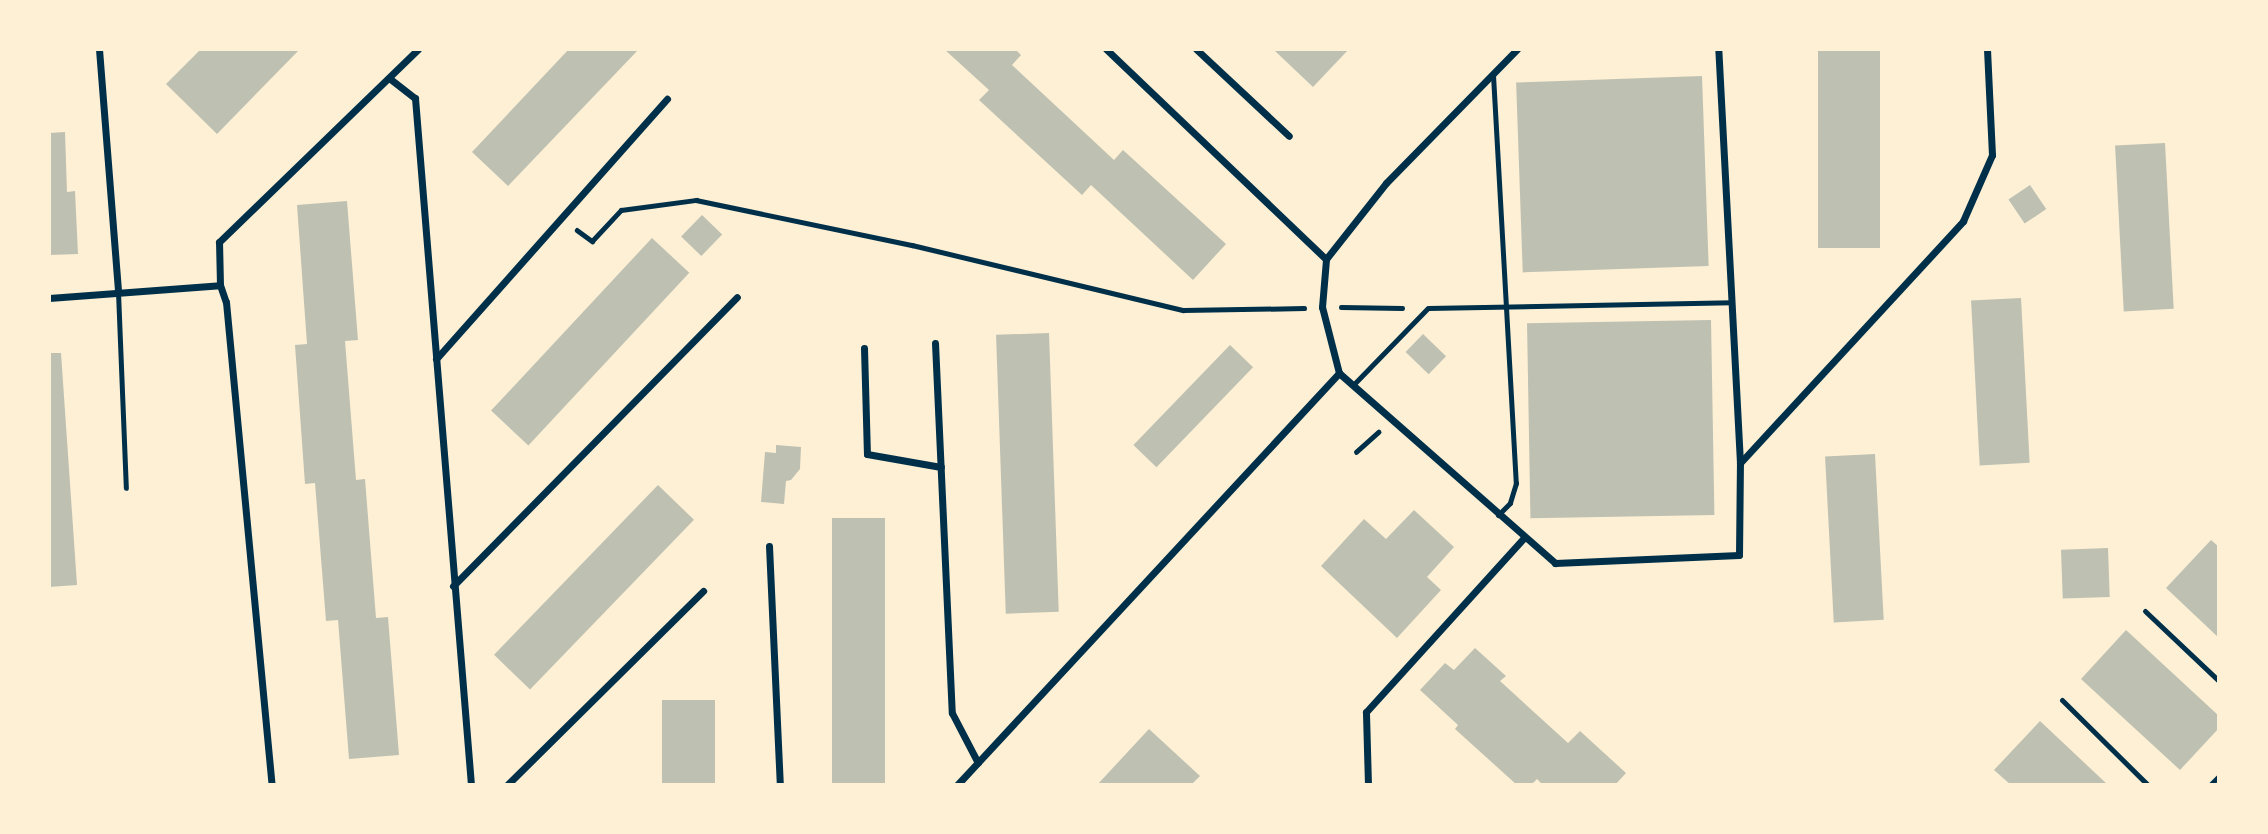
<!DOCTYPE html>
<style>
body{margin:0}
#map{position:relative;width:2268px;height:834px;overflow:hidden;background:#fdf0d5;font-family:Manrope,sans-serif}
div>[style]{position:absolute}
.building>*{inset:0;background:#bec0b2;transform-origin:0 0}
.path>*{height:4.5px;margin:-2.25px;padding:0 2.25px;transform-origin:2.25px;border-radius:2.25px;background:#003049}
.service>*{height:5px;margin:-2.5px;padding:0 2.5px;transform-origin:2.5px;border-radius:2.5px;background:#003049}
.minor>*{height:7px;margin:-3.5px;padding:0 3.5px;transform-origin:3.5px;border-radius:3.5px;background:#003049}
span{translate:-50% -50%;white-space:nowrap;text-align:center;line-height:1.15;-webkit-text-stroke:7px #fdf0d5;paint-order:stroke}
.frame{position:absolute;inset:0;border:51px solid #fdf0d5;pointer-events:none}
</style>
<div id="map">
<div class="building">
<div style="clip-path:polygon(201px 49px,300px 49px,217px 134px,166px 84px)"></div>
<div style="clip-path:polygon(569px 49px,639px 49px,508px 186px,472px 152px)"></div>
<div style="clip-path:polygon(944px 49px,1015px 49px,1021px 55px,1012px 65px,1114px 160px,1123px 150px,1226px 244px,1193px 280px,1091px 185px,1082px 195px,979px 100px,989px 90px)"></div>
<div style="clip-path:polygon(1277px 49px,1349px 49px,1313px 87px,1275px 51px)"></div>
<div style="left:1818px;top:49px;width:62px;height:199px"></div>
<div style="left:1702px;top:76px;width:190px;height:186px;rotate:88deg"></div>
<div style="clip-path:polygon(65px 132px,67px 192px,75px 191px,78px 254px,49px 255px,49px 133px)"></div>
<div style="left:2165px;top:143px;width:166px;height:50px;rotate:87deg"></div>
<div style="left:2030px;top:185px;width:29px;height:26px;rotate:56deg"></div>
<div style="clip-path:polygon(347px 201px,358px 340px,345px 341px,356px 480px,365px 479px,376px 618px,388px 617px,399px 755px,349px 759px,338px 620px,326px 621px,315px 483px,305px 484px,295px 345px,307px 344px,297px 205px)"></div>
<div style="left:702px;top:215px;width:28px;height:30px;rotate:44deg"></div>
<div style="left:652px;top:238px;width:51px;height:236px;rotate:43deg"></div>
<div style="left:2021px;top:298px;width:165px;height:50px;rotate:87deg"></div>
<div style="left:1711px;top:320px;width:195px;height:184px;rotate:89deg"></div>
<div style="left:1049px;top:333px;width:279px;height:53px;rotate:88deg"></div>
<div style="left:1423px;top:334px;width:32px;height:25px;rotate:44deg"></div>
<div style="left:1230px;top:345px;width:32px;height:139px;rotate:44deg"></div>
<div style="clip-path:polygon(49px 353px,61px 353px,77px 585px,49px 587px)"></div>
<div style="clip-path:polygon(776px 445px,801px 447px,800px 469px,791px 480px,786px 481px,784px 504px,761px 502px,765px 452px,776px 453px)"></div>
<div style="left:1875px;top:454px;width:166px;height:50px;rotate:87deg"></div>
<div style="left:658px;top:485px;width:50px;height:236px;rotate:44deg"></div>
<div style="clip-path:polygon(1414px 510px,1454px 547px,1427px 577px,1441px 590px,1397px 638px,1321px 566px,1364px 519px,1386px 539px)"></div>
<div style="left:832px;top:518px;width:53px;height:267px"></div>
<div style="clip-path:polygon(2211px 540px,2219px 547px,2219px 638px,2166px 588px)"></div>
<div style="left:2108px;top:548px;width:49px;height:47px;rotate:88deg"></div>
<div style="clip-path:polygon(2126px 630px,2219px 716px,2219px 728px,2180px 770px,2081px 679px)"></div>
<div style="clip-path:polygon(1475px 648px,1506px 676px,1500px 681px,1568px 743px,1580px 731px,1626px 773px,1615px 785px,1543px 785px,1537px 779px,1531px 785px,1517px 785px,1455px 729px,1458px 725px,1420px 690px,1445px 663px,1454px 670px)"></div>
<div style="left:662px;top:700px;width:53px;height:85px"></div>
<div style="clip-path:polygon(2040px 721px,2108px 785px,2011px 785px,1994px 770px)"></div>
<div style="clip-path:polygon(1149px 729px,1200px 776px,1191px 785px,1097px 785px)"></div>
</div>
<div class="path">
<div style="left:577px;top:230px;width:19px;rotate:36deg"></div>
<div style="left:592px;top:241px;width:42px;rotate:-46.9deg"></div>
<div style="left:621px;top:210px;width:76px;rotate:-7.6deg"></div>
<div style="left:696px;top:200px;width:221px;rotate:11.8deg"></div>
<div style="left:912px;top:245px;width:279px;rotate:13.5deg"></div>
<div style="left:1183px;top:310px;width:121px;rotate:-0.9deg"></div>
<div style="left:1341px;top:307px;width:61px;rotate:0.9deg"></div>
<div style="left:1356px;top:452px;width:30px;rotate:-42deg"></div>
</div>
<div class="service">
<div style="left:1493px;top:75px;width:409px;rotate:86.8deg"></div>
<div style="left:1516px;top:483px;width:21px;rotate:107deg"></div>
<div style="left:1510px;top:503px;width:17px;rotate:135deg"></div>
<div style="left:118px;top:292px;width:196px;rotate:87.7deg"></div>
<div style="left:1353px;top:385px;width:107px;rotate:-45.8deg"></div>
<div style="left:1428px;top:308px;width:304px;rotate:-1.1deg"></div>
<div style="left:2145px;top:611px;width:102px;rotate:43.4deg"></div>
<div style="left:2062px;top:700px;width:121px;rotate:44.7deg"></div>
<div style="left:2210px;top:785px;width:13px;rotate:-45deg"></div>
</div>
<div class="minor">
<div style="left:99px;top:49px;width:244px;rotate:85.5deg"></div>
<div style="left:1106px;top:49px;width:304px;rotate:43.7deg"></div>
<div style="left:1196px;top:49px;width:127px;rotate:43.1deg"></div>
<div style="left:389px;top:78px;width:33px;rotate:38deg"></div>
<div style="left:415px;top:98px;width:689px;rotate:85.34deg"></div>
<div style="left:220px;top:285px;width:18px;rotate:71deg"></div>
<div style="left:226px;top:302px;width:485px;rotate:84.6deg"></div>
<div style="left:49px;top:298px;width:171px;rotate:-4.3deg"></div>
<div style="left:220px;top:285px;width:43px;rotate:-91.3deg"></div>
<div style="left:219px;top:242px;width:277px;rotate:-44.1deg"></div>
<div style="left:935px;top:343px;width:370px;rotate:87.4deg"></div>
<div style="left:952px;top:713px;width:56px;rotate:62.5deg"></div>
<div style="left:864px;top:348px;width:106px;rotate:88.4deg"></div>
<div style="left:867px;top:454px;width:75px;rotate:10deg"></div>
<div style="left:436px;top:359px;width:348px;rotate:-48.4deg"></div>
<div style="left:1339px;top:373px;width:288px;rotate:41.3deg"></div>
<div style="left:1555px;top:563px;width:184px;rotate:-2.5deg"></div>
<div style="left:1739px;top:555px;width:92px;rotate:-89.4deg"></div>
<div style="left:1740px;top:463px;width:415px;rotate:-93deg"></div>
<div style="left:1740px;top:463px;width:329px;rotate:-47.3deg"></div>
<div style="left:1963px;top:221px;width:72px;rotate:-66.3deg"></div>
<div style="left:1992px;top:155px;width:106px;rotate:-92.7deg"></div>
<div style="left:769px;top:546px;width:239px;rotate:87.4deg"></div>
<div style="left:453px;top:586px;width:405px;rotate:-45.5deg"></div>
<div style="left:507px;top:785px;width:276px;rotate:-44.7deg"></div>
<div style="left:957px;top:785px;width:562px;rotate:-47.16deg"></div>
<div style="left:1339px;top:373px;width:68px;rotate:-104.4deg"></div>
<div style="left:1322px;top:307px;width:48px;rotate:-85.2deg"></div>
<div style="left:1326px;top:259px;width:97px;rotate:-51.7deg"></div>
<div style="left:1386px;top:183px;width:187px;rotate:-45.6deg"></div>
<div style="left:1368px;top:785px;width:73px;rotate:-91.6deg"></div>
<div style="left:1366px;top:712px;width:235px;rotate:-47.8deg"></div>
</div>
<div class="frame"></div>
</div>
